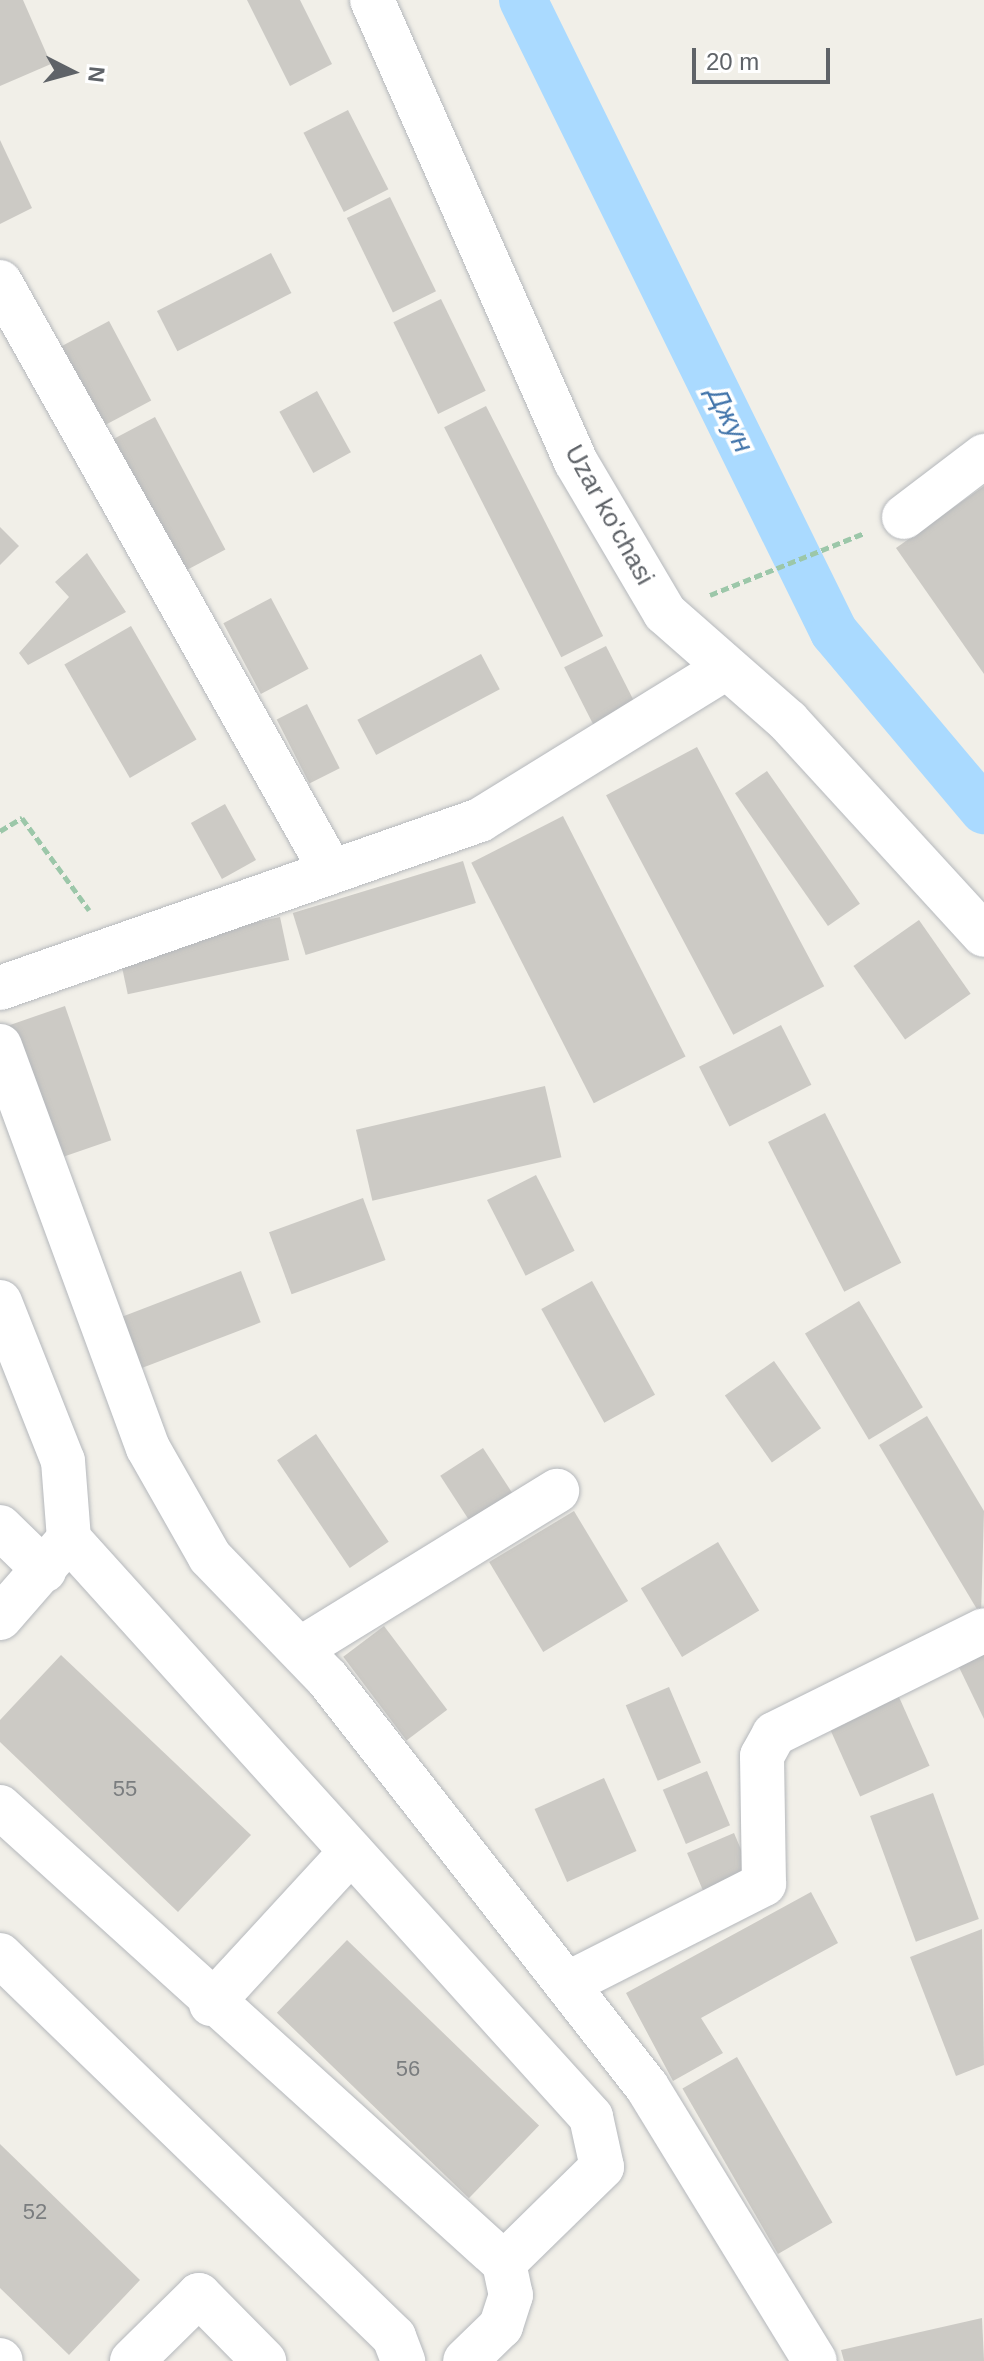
<!DOCTYPE html>
<meta charset="utf-8">
<style>
body{margin:0}
#map{position:relative;width:984px;height:2361px;overflow:hidden;background:#f1efe8;font-family:Arial,sans-serif}
div>[style]{position:absolute}
.canal>*{height:48px;margin:-24px;padding:0 24px;transform-origin:24px;border-radius:24px;background:#aadaff}
.building>*{inset:0;background:#cccac5;transform-origin:0 0}
.path>*{height:5px;margin-top:-2.5px;transform-origin:0;background:repeating-linear-gradient(90deg,#9cc7a9 0 8px,transparent 0 12px)}
.roads{filter:drop-shadow(0 0 2px #b5b8bc) drop-shadow(0 0 2px #b5b8bc)}
.minor>*{height:44px;margin:-22px;padding:0 22px;transform-origin:22px;border-radius:22px;background:#fff}
span{translate:-50% -50%;white-space:nowrap;text-align:center;line-height:1.15;-webkit-text-stroke:7px #fff;paint-order:stroke}
.number-label{font-size:22px;color:#7a7d7f}
.number-label span{-webkit-text-stroke-width:0}
.street-label{font-size:26px;color:#5f6368}
.water-label{font-size:28px;color:#4174aa;font-style:italic}
.north{position:absolute;left:32px;top:32px;width:80px;height:80px;-webkit-text-stroke:6px #fff;paint-order:stroke;rotate:96deg;font-size:22px;font-weight:700;line-height:32px;text-align:center;color:#5f6368}
.north::after{content:'';display:block;margin:auto;width:28px;height:36px;background:#5f6368;clip-path:polygon(50% 0,100% 100%,50% 72%,0 100%)}
.scale{position:absolute;left:692px;top:48px;width:138px;height:36px;box-sizing:border-box;border:4px solid #5f6368;border-top:0;padding-left:10px;font-size:24px;line-height:28px;white-space:nowrap;color:#5f6368;-webkit-text-stroke:6px #fff;paint-order:stroke}
</style>
<div id="map">
<div class="canal">
<div style="left:523px;top:0;width:704px;rotate:63.8deg"></div>
<div style="left:834px;top:632px;width:233px;rotate:49.9deg"></div>
</div>
<div class="building">
<div style="clip-path:polygon(0 0,23px 0,51px 64px,0 86px)"></div>
<div style="clip-path:polygon(247px 0,300px 0,332px 64px,290px 86px)"></div>
<div style="left:348px;top:110px;width:89px;height:50px;rotate:63deg"></div>
<div style="clip-path:polygon(0 140px,32px 208px,0 224px)"></div>
<div style="left:390px;top:197px;width:105px;height:48px;rotate:64deg"></div>
<div style="left:271px;top:253px;width:45px;height:128px;rotate:63deg"></div>
<div style="left:441px;top:299px;width:102px;height:53px;rotate:64deg"></div>
<div style="left:109px;top:321px;width:90px;height:58px;rotate:62deg"></div>
<div style="left:317px;top:391px;width:70px;height:43px;rotate:61deg"></div>
<div style="left:486px;top:406px;width:258px;height:47px;rotate:63deg"></div>
<div style="left:155px;top:417px;width:150px;height:48px;rotate:62deg"></div>
<div style="clip-path:polygon(984px 486px,984px 674px,896px 548px)"></div>
<div style="clip-path:polygon(0 527px,19px 546px,0 565px)"></div>
<div style="clip-path:polygon(87px 553px,126px 612px,28px 665px,19px 653px,69px 597px,55px 582px)"></div>
<div style="left:271px;top:598px;width:80px;height:54px;rotate:62deg"></div>
<div style="left:131px;top:626px;width:131px;height:77px;rotate:60deg"></div>
<div style="left:606px;top:646px;width:69px;height:47px;rotate:63deg"></div>
<div style="left:481px;top:654px;width:40px;height:140px;rotate:62deg"></div>
<div style="left:307px;top:704px;width:72px;height:34px;rotate:63deg"></div>
<div style="left:697px;top:747px;width:271px;height:103px;rotate:62deg"></div>
<div style="left:767px;top:771px;width:162px;height:39px;rotate:55deg"></div>
<div style="left:225px;top:804px;width:64px;height:39px;rotate:61deg"></div>
<div style="left:563px;top:816px;width:270px;height:103px;rotate:63deg"></div>
<div style="left:463px;top:861px;width:44px;height:178px;rotate:73deg"></div>
<div style="left:280px;top:917px;width:44px;height:165px;rotate:78deg"></div>
<div style="left:919px;top:920px;width:90px;height:80px;rotate:55deg"></div>
<div style="left:65px;top:1006px;width:142px;height:69px;rotate:71deg"></div>
<div style="left:781px;top:1025px;width:67px;height:92px;rotate:63deg"></div>
<div style="left:545px;top:1086px;width:73px;height:194px;rotate:77deg"></div>
<div style="left:825px;top:1113px;width:168px;height:64px;rotate:63deg"></div>
<div style="left:536px;top:1175px;width:85px;height:55px;rotate:63deg"></div>
<div style="left:363px;top:1198px;width:66px;height:100px;rotate:70deg"></div>
<div style="left:241px;top:1271px;width:55px;height:135px;rotate:69deg"></div>
<div style="left:592px;top:1281px;width:130px;height:58px;rotate:61deg"></div>
<div style="left:859px;top:1301px;width:124px;height:63px;rotate:59deg"></div>
<div style="left:774px;top:1361px;width:82px;height:60px;rotate:55deg"></div>
<div style="clip-path:polygon(927px 1416px,984px 1511px,981px 1616px,879px 1445px)"></div>
<div style="left:316px;top:1434px;width:130px;height:47px;rotate:56deg"></div>
<div style="left:483px;top:1448px;width:67px;height:51px;rotate:57deg"></div>
<div style="left:574px;top:1511px;width:105px;height:99px;rotate:59deg"></div>
<div style="left:718px;top:1542px;width:80px;height:90px;rotate:59deg"></div>
<div style="left:384px;top:1626px;width:105px;height:51px;rotate:53deg"></div>
<div style="clip-path:polygon(984px 1648px,984px 1719px,956px 1661px)"></div>
<div style="clip-path:polygon(61px 1655px,251px 1835px,178px 1912px,0 1742px,0 1720px)"></div>
<div style="left:669px;top:1687px;width:82px;height:47px;rotate:67deg"></div>
<div style="left:895px;top:1688px;width:85px;height:76px;rotate:66deg"></div>
<div style="left:707px;top:1771px;width:59px;height:48px;rotate:67deg"></div>
<div style="left:604px;top:1778px;width:80px;height:76px;rotate:66deg"></div>
<div style="left:933px;top:1793px;width:134px;height:67px;rotate:70deg"></div>
<div style="left:734px;top:1833px;width:53px;height:51px;rotate:67deg"></div>
<div style="clip-path:polygon(811px 1892px,838px 1943px,701px 2018px,723px 2053px,673px 2081px,626px 1993px)"></div>
<div style="clip-path:polygon(982px 1929px,984px 2065px,956px 2076px,910px 1957px)"></div>
<div style="left:347px;top:1940px;width:267px;height:101px;rotate:44deg"></div>
<div style="left:737px;top:2057px;width:191px;height:63px;rotate:60deg"></div>
<div style="clip-path:polygon(0 2144px,140px 2280px,69px 2355px,0 2288px)"></div>
<div style="clip-path:polygon(982px 2318px,984px 2361px,844px 2361px,841px 2350px)"></div>
</div>
<div class="path">
<div style="left:710px;top:595px;width:166px;rotate:-21.9deg"></div>
<div style="left:0;top:831px;width:26px;rotate:-31deg"></div>
<div style="left:22px;top:818px;width:114px;rotate:53.9deg"></div>
</div>
<div class="roads">
<div class="minor">
<div style="left:372px;top:0;width:505px;rotate:66.18deg"></div>
<div style="left:576px;top:462px;width:175px;rotate:59.5deg"></div>
<div style="left:665px;top:613px;width:164px;rotate:41.3deg"></div>
<div style="left:788px;top:721px;width:290px;rotate:47.5deg"></div>
<div style="left:0;top:282px;width:673px;rotate:60.66deg"></div>
<div style="left:904px;top:517px;width:101px;rotate:-37.3deg"></div>
<div style="left:0;top:988px;width:509px;rotate:-19.29deg"></div>
<div style="left:480px;top:820px;width:286px;rotate:-31.7deg"></div>
<div style="left:0;top:1046px;width:428px;rotate:69.8deg"></div>
<div style="left:148px;top:1448px;width:125px;rotate:60.4deg"></div>
<div style="left:210px;top:1557px;width:168px;rotate:46deg"></div>
<div style="left:327px;top:1678px;width:519px;rotate:51.96deg"></div>
<div style="left:647px;top:2087px;width:321px;rotate:58.5deg"></div>
<div style="left:0;top:1302px;width:171px;rotate:68.4deg"></div>
<div style="left:63px;top:1461px;width:78px;rotate:85.6deg"></div>
<div style="left:69px;top:1539px;width:779px;rotate:47.91deg"></div>
<div style="left:591px;top:2117px;width:51px;rotate:77.6deg"></div>
<div style="left:602px;top:2167px;width:137px;rotate:135.6deg"></div>
<div style="left:504px;top:2263px;width:33px;rotate:78deg"></div>
<div style="left:511px;top:2295px;width:33px;rotate:108deg"></div>
<div style="left:501px;top:2326px;width:50px;rotate:135.8deg"></div>
<div style="left:0;top:1527px;width:62px;rotate:44.3deg"></div>
<div style="left:0;top:1618px;width:105px;rotate:-48.9deg"></div>
<div style="left:300px;top:1649px;width:302px;rotate:-31.6deg"></div>
<div style="left:0;top:1807px;width:680px;rotate:42.14deg"></div>
<div style="left:0;top:1955px;width:549px;rotate:44.11deg"></div>
<div style="left:394px;top:2337px;width:26px;rotate:69deg"></div>
<div style="left:567px;top:1984px;width:221px;rotate:-26.9deg"></div>
<div style="left:764px;top:1884px;width:128px;rotate:-90.9deg"></div>
<div style="left:762px;top:1756px;width:25px;rotate:-61deg"></div>
<div style="left:774px;top:1734px;width:234px;rotate:-26.3deg"></div>
<div style="left:211px;top:2004px;width:207px;rotate:-47.4deg"></div>
<div style="left:0;top:2360px;width:1px;rotate:45deg"></div>
<div style="left:132px;top:2361px;width:94px;rotate:-44.6deg"></div>
<div style="left:199px;top:2295px;width:93px;rotate:45.4deg"></div>
</div>
</div>
<div class="number-label">
<span style="left:125px;top:1789px">55</span>
<span style="left:408px;top:2069px">56</span>
<span style="left:35px;top:2212px">52</span>
</div>
<div class="street-label">
<span style="left:609px;top:515px;rotate:61deg">Uzar ko'chasi</span>
</div>
<div class="water-label">
<span style="left:730px;top:420px;rotate:64deg">Джун</span>
</div>
<div class="north">N</div>
<div class="scale">20 m</div>
</div>
